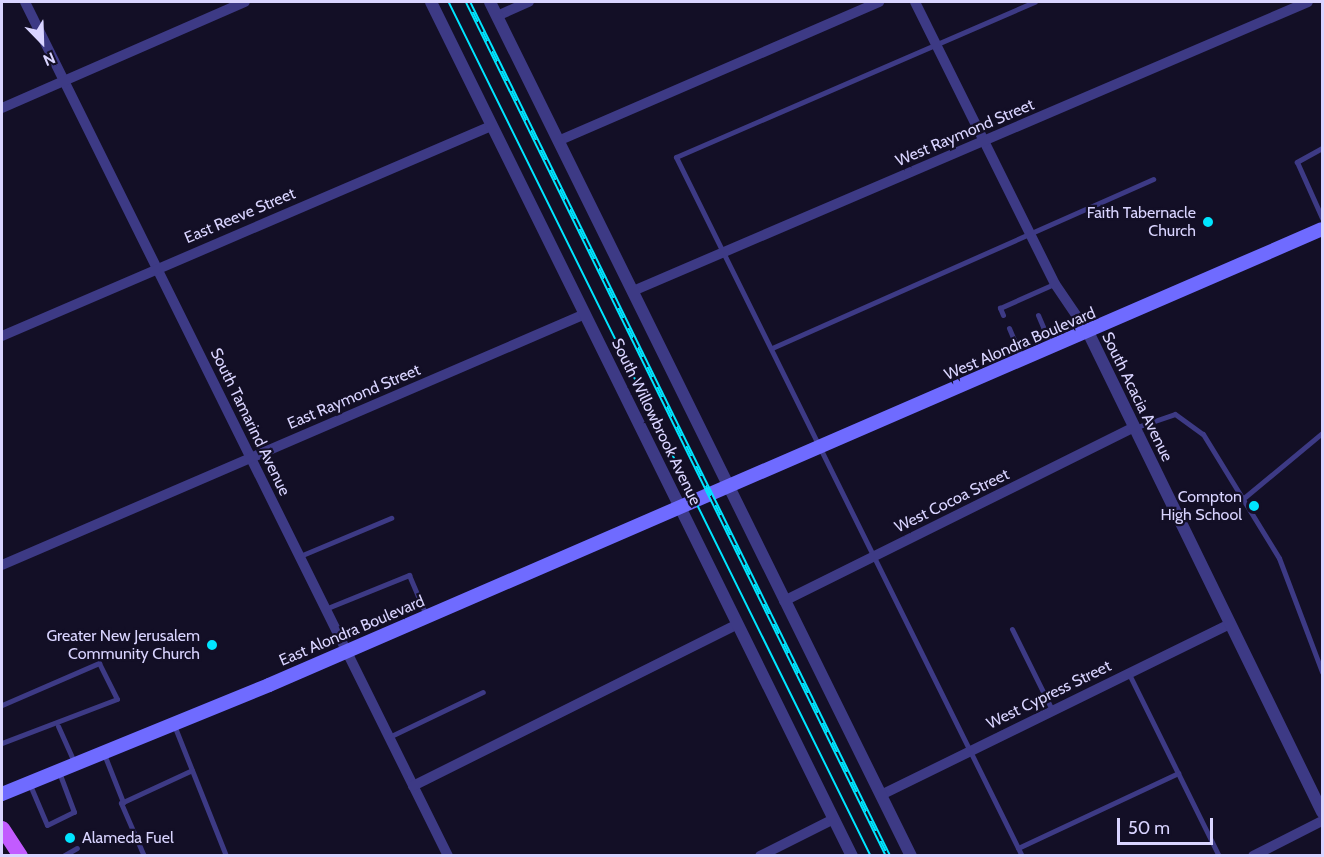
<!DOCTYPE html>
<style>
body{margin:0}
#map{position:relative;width:1324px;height:857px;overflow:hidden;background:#130f26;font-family:Cabin,sans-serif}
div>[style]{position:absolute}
.service>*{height:5px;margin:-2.5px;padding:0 2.5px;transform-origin:2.5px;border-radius:2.5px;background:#3d3a85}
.minor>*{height:10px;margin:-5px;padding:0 5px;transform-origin:5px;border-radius:5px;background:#3d3a85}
.tertiary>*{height:12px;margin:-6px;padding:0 6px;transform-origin:6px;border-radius:6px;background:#3d3a85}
.secondary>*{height:14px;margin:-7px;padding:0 7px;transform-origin:7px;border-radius:7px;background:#6f6bff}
.primary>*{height:15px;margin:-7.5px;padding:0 7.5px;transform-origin:7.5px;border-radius:7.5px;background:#c25bff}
.tram>*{height:1.5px;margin:-0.75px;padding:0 0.75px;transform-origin:0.75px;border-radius:0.75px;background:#00e5ff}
.rail>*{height:6px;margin-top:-3px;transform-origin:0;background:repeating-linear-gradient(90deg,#130f26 0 11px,#00e5ff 0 22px);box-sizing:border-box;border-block:2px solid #00e5ff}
.dots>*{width:16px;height:16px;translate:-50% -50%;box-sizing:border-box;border:3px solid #130f26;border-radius:50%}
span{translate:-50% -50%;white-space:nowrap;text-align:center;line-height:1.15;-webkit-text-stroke:4.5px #130f26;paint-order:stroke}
.street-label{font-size:16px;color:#d9d4ff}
.poi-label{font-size:16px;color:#d9d4ff}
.right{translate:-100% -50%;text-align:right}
.left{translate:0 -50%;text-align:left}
.frame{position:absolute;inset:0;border:3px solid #d9d4ff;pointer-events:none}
.north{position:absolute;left:12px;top:12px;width:60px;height:60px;-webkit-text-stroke:4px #130f26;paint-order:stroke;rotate:157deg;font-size:16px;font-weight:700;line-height:24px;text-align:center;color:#d9d4ff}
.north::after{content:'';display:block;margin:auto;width:21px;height:27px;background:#d9d4ff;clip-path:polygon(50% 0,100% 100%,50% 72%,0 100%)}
.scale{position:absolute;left:1117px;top:818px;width:96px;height:27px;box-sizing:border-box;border:3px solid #d9d4ff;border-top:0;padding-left:8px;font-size:18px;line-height:21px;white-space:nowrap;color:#d9d4ff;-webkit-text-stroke:4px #130f26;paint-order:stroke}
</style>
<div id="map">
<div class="service">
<div style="left:1322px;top:148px;width:29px;rotate:151deg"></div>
<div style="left:1297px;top:162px;width:61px;rotate:65.9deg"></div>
<div style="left:1003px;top:315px;width:8px;rotate:-113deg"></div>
<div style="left:1000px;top:308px;width:59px;rotate:-24deg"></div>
<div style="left:1038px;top:315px;width:34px;rotate:67deg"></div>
<div style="left:1009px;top:328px;width:34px;rotate:67deg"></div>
<div style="left:772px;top:348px;width:417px;rotate:-23.9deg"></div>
<div style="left:1134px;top:428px;width:43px;rotate:-18.9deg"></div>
<div style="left:1175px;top:414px;width:34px;rotate:36deg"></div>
<div style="left:1203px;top:434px;width:145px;rotate:58.5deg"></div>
<div style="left:1279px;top:558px;width:122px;rotate:69.3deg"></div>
<div style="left:1245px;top:497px;width:100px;rotate:-39.7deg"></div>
<div style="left:300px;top:556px;width:99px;rotate:-22.7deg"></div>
<div style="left:325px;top:609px;width:91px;rotate:-22deg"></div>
<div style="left:409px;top:575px;width:43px;rotate:67deg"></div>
<div style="left:1012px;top:629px;width:90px;rotate:63.7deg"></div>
<div style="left:1129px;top:674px;width:203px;rotate:63.7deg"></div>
<div style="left:2px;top:705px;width:106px;rotate:-23.4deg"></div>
<div style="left:99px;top:663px;width:40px;rotate:63.4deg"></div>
<div style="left:117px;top:699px;width:123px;rotate:159.1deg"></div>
<div style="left:174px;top:725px;width:141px;rotate:68.3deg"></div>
<div style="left:58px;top:726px;width:42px;rotate:65.9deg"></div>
<div style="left:389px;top:737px;width:104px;rotate:-25.6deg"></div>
<div style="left:104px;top:754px;width:52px;rotate:68.4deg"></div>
<div style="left:30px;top:785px;width:43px;rotate:67deg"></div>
<div style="left:47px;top:825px;width:30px;rotate:-26deg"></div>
<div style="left:74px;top:812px;width:43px;rotate:-110.6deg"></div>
<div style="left:1018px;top:848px;width:177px;rotate:-25.1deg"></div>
<div style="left:63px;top:856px;width:16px;rotate:-30deg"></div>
<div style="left:144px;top:856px;width:58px;rotate:-113.5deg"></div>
<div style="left:121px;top:803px;width:78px;rotate:-24.9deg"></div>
<div style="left:1022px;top:856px;width:780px;rotate:-116.34deg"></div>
<div style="left:676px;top:157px;width:391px;rotate:-23.4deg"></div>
</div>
<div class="minor">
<div style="left:25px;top:2px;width:953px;rotate:63.65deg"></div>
<div style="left:915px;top:2px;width:315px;rotate:63.6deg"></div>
<div style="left:1055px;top:284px;width:60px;rotate:55.8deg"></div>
<div style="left:497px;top:16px;width:35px;rotate:-24deg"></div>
<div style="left:2px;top:108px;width:265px;rotate:-23.6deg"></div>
<div style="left:558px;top:141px;width:350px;rotate:-23.4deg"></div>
<div style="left:633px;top:291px;width:734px;rotate:-23.18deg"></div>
<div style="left:2px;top:336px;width:532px;rotate:-23.24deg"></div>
<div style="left:2px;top:565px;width:635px;rotate:-23.29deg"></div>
<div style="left:784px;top:601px;width:390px;rotate:-26.4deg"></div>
<div style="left:413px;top:786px;width:363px;rotate:-26.5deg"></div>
<div style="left:881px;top:795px;width:389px;rotate:-26.1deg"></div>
<div style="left:760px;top:856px;width:83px;rotate:-26.6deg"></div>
<div style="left:1253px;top:856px;width:77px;rotate:-26.9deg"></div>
</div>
<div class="tertiary">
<div style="left:431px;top:2px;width:952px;rotate:63.76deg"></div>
<div style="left:490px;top:2px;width:952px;rotate:63.76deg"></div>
<div style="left:1089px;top:334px;width:532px;rotate:64.01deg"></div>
</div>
<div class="secondary">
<div style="left:2px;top:794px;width:288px;rotate:-22.2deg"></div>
<div style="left:269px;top:685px;width:1147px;rotate:-23.41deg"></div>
</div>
<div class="primary">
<div style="left:2px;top:828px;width:33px;rotate:57deg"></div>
</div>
<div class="tram">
<div style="left:449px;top:2px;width:953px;rotate:63.7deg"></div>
</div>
<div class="rail">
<div style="left:468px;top:2px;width:952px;rotate:63.81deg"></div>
</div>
<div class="dots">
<div style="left:1208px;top:222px;background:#00e5ff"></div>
<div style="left:1254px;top:506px;background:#00e5ff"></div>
<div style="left:212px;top:645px;background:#00e5ff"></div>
<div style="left:70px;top:838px;background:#00e5ff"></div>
</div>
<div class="street-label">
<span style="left:965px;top:133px;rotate:-23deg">West Raymond Street</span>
<span style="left:240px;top:216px;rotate:-23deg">East Reeve Street</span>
<span style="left:1020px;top:344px;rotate:-23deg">West Alondra Boulevard</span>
<span style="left:354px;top:397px;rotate:-23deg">East Raymond Street</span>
<span style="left:1137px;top:397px;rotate:64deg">South Acacia Avenue</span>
<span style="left:250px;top:422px;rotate:64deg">South Tamarind Avenue</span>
<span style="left:656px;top:422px;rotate:64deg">South Willowbrook Avenue</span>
<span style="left:952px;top:501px;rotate:-26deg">West Cocoa Street</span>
<span style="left:352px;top:631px;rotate:-23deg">East Alondra Boulevard</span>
<span style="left:1049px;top:695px;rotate:-26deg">West Cypress Street</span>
</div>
<div class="poi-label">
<span class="right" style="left:1196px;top:222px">Faith Tabernacle<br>Church</span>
<span class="right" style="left:1242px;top:506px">Compton<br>High School</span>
<span class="right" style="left:200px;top:645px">Greater New Jerusalem<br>Community Church</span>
<span class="left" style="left:82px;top:838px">Alameda Fuel</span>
</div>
<div class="frame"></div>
<div class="north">N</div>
<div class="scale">50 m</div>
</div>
